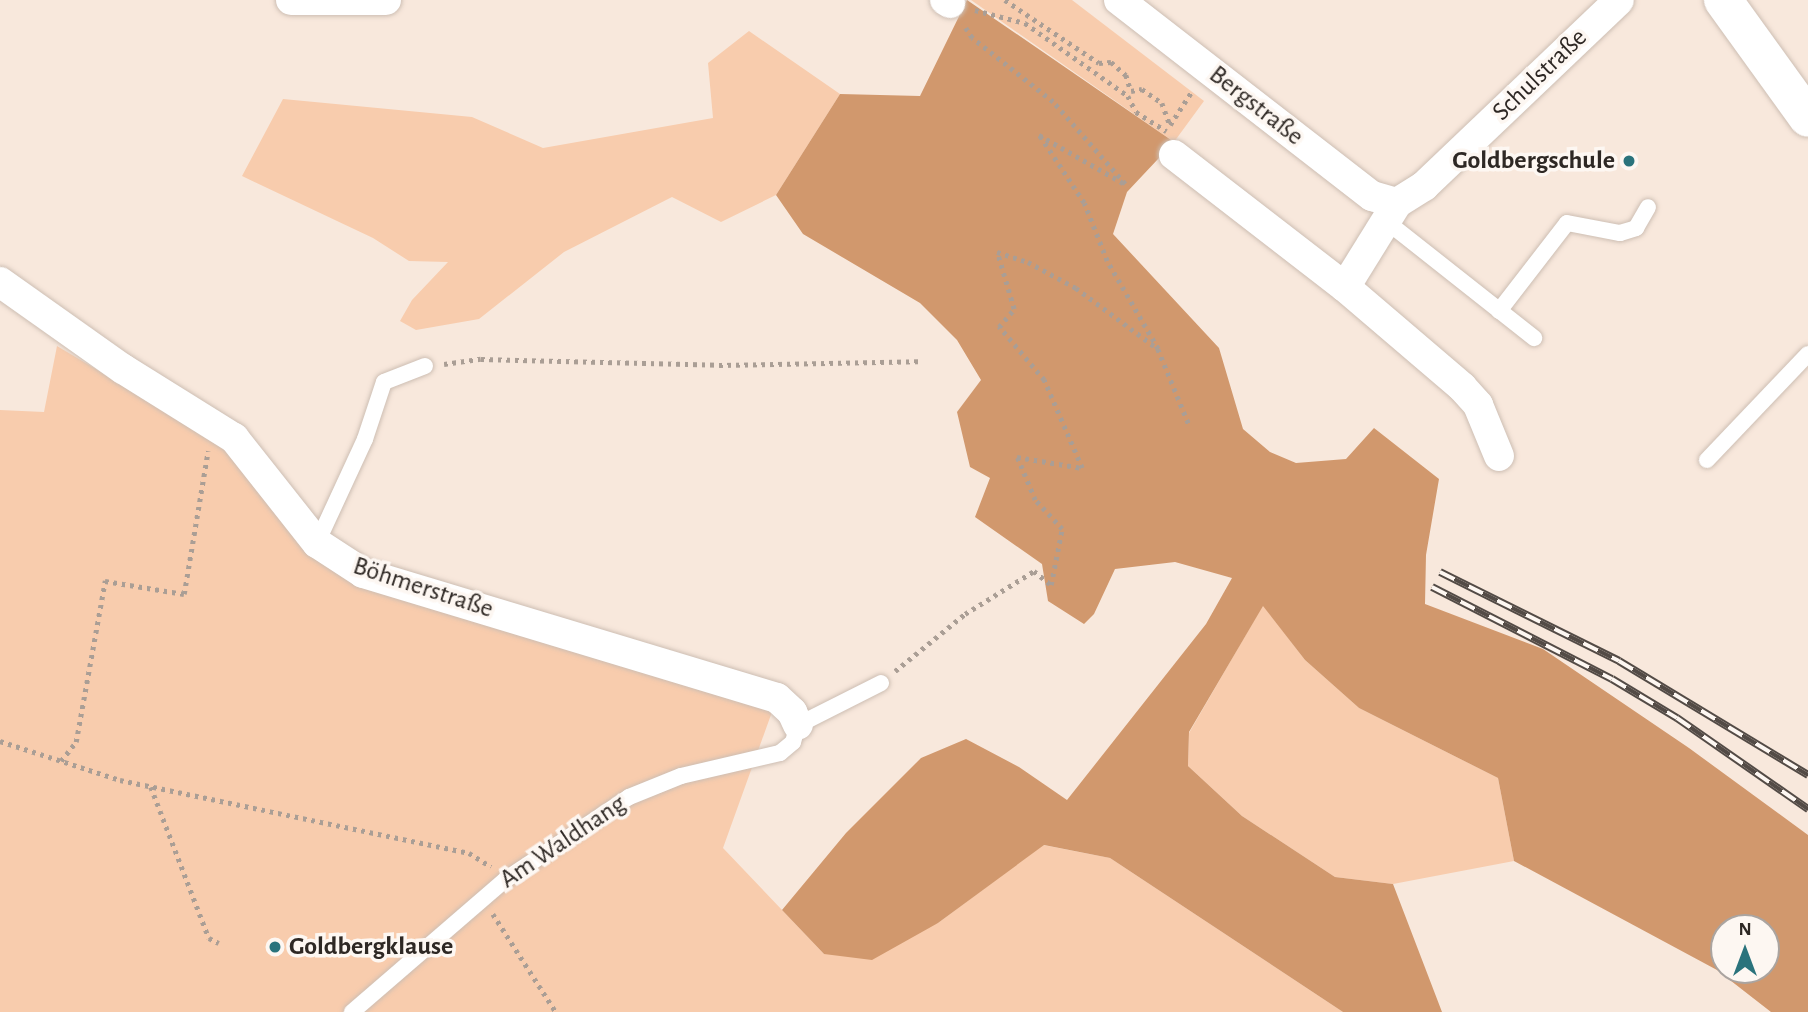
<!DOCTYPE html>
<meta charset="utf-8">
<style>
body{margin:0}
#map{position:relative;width:1808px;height:1012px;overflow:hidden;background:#f8e8dc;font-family:"Alegreya Sans",sans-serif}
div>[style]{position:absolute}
.green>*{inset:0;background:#f8ccad}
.forest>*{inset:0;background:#d1986d}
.path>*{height:4.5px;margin-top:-2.25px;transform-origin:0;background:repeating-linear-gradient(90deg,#aa9e95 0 3.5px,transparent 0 8.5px)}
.roads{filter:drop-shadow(0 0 2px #cdbeb3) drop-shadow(0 0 2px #cdbeb3)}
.service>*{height:16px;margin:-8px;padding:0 8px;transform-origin:8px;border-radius:8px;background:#fff}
.minor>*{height:30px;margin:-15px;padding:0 15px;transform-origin:15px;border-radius:15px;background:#fff}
.tertiary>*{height:38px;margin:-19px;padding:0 19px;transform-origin:19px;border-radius:19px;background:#fff}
.rail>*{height:8px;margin-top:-4px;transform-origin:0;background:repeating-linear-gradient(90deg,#fdf7f2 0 16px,#534b46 0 32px);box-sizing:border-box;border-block:2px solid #534b46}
.dots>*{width:19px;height:19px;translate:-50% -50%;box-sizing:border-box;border:4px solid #fdf7f2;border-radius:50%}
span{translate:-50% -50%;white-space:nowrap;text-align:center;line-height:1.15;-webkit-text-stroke:7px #fdf7f2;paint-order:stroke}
.street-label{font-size:26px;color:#2e2824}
.poi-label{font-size:26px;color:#2e2824;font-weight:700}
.right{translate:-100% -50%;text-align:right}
.left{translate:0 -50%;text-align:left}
.north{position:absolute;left:1710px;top:914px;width:70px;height:70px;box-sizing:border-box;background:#fdf7f2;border:2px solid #aaa4a0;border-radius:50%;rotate:0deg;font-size:19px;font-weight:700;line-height:28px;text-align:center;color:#2e2824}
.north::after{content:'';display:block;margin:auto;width:24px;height:32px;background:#2a737c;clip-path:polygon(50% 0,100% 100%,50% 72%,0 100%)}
</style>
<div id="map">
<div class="green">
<div style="clip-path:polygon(971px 0,1072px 0,1204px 101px,1174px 142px)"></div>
<div style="clip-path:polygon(749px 31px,840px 94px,776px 195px,721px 222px,672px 197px,564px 252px,479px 319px,416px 330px,400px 321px,412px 300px,448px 262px,409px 261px,373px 238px,242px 176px,283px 99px,472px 117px,543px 148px,713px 118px,708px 63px)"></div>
<div style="clip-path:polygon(57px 346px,232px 450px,329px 561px,777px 698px,723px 848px,824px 954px,938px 923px,1043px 845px,1110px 858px,1343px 1012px,0 1012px,0 410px,44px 412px)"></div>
<div style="clip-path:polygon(1263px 605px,1305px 660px,1359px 708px,1498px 778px,1514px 861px,1393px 884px,1335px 877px,1242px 816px,1188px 766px,1189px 733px)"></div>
</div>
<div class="forest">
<div style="clip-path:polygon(evenodd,967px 0,1174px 142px,1127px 192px,1113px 234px,1219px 348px,1243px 429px,1270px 452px,1296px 463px,1346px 459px,1374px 428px,1439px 479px,1426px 555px,1425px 604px,1543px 649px,1689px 748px,1808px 835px,1808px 1012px,1771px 1012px,1717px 970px,1514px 861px,1498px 778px,1359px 708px,1305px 660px,1263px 606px,1189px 732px,1188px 766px,1242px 816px,1335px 877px,1393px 884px,1442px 1012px,1343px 1012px,1110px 858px,1044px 845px,938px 923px,872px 960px,824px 954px,782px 910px,846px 833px,921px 758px,966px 739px,1019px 767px,1067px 800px,1206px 624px,1232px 578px,1175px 562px,1115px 569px,1094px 614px,1084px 624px,1048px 601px,1042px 564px,975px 517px,990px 478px,970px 467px,957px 412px,981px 380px,957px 340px,920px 303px,803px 234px,776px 195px,840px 94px,920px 96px,967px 0,1724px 928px,1766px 928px,1766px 970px,1724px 970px,1724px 928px)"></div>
</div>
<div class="path">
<div style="left:1005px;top:0;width:113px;rotate:33.8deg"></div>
<div style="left:1099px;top:63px;width:12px;rotate:-5deg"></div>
<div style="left:1111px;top:62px;width:20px;rotate:41deg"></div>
<div style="left:1126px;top:75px;width:17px;rotate:73deg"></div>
<div style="left:1131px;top:91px;width:11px;rotate:-10deg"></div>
<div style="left:1142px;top:89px;width:24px;rotate:35deg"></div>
<div style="left:1162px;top:103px;width:23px;rotate:70deg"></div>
<div style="left:1170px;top:125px;width:40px;rotate:-57.1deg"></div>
<div style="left:975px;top:10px;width:52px;rotate:14.6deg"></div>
<div style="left:1025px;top:23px;width:126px;rotate:35.3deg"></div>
<div style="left:1128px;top:96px;width:18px;rotate:63deg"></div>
<div style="left:1136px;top:112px;width:36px;rotate:32deg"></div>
<div style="left:1158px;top:349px;width:84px;rotate:67.7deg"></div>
<div style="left:444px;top:364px;width:37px;rotate:-8deg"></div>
<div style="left:481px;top:359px;width:238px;rotate:1.4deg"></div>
<div style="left:719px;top:365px;width:200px;rotate:-1.1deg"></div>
<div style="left:895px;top:671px;width:90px;rotate:-39.2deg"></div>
<div style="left:965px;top:614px;width:81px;rotate:-31.9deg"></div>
<div style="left:1034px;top:571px;width:22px;rotate:39deg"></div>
<div style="left:1051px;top:585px;width:57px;rotate:-78.9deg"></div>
<div style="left:1062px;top:529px;width:40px;rotate:-133deg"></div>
<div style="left:1035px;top:500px;width:47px;rotate:-112.7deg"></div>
<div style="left:1017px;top:457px;width:66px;rotate:9.6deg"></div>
<div style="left:1082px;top:468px;width:96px;rotate:-113.4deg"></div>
<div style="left:1044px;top:380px;width:70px;rotate:-130.3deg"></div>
<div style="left:999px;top:327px;width:23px;rotate:-50deg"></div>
<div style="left:1014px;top:309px;width:59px;rotate:-106.6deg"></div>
<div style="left:997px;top:252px;width:33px;rotate:18deg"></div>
<div style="left:1028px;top:262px;width:55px;rotate:28.4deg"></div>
<div style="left:1076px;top:288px;width:102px;rotate:36.6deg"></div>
<div style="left:1158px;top:349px;width:102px;rotate:-120.1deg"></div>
<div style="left:1107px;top:261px;width:62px;rotate:-111.6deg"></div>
<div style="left:1084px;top:203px;width:82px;rotate:-123.5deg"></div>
<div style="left:1039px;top:135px;width:99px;rotate:29.7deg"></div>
<div style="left:1125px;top:184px;width:109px;rotate:-131.3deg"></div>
<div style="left:1053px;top:102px;width:103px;rotate:-141.7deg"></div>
<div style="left:972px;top:38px;width:17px;rotate:-123deg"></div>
<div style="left:0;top:741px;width:126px;rotate:18deg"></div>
<div style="left:120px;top:780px;width:357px;rotate:11.8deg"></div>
<div style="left:469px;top:853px;width:26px;rotate:32deg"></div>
<div style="left:61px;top:761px;width:24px;rotate:-52deg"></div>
<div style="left:76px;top:742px;width:164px;rotate:-79.8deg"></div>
<div style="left:105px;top:581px;width:80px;rotate:9.3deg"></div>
<div style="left:184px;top:594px;width:145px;rotate:-80.5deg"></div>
<div style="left:151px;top:787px;width:162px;rotate:69deg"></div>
<div style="left:209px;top:938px;width:11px;rotate:27deg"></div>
<div style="left:493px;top:914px;width:117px;rotate:57.3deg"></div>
</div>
<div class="roads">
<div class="service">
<div style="left:1386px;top:221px;width:189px;rotate:38.3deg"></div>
<div style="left:1499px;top:311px;width:111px;rotate:-52.3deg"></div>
<div style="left:1567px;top:223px;width:54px;rotate:10.7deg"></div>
<div style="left:1620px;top:233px;width:17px;rotate:-17deg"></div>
<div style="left:1636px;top:228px;width:24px;rotate:-60deg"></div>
<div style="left:1707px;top:460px;width:146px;rotate:-46.4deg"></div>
<div style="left:317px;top:543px;width:115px;rotate:-65.2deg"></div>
<div style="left:365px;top:439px;width:60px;rotate:-71.6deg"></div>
<div style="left:384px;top:382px;width:44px;rotate:-21.3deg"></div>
<div style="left:352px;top:1012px;width:202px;rotate:-40.8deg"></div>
<div style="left:505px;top:880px;width:149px;rotate:-33.8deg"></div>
<div style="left:629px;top:797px;width:56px;rotate:-22deg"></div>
<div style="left:681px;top:776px;width:102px;rotate:-13.1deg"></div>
<div style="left:780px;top:753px;width:17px;rotate:-40deg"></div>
<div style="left:793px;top:742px;width:18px;rotate:-74deg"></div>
<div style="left:798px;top:725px;width:93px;rotate:-26.8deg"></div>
</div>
<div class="minor">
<div style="left:291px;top:0;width:95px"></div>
<div style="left:945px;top:0;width:6px;rotate:31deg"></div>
<div style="left:1119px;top:0;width:320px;rotate:37.8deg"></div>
<div style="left:1372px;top:196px;width:26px;rotate:16deg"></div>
<div style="left:1174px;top:155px;width:216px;rotate:37.7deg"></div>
<div style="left:1345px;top:287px;width:154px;rotate:40.5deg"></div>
<div style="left:1462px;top:387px;width:24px;rotate:48deg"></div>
<div style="left:1478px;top:405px;width:55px;rotate:67.6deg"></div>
<div style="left:1397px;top:203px;width:32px;rotate:-32deg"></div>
<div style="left:1424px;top:186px;width:269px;rotate:-43.6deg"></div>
<div style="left:0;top:282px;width:151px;rotate:35.3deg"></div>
<div style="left:123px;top:369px;width:131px;rotate:31.9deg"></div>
<div style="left:234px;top:438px;width:134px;rotate:51.7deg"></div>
<div style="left:317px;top:543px;width:55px;rotate:33.1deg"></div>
<div style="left:363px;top:573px;width:432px;rotate:16.8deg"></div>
<div style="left:777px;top:698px;width:21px;rotate:43deg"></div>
<div style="left:792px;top:712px;width:14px;rotate:65deg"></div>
<div style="left:1345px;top:287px;width:99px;rotate:-58.2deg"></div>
</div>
<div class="tertiary">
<div style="left:1723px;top:0;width:145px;rotate:54.2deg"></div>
</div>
</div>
<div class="rail">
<div style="left:1440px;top:572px;width:200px;rotate:26.4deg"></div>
<div style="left:1619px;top:661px;width:221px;rotate:31.1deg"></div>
<div style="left:1432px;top:587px;width:202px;rotate:27.1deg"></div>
<div style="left:1612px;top:679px;width:76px;rotate:31deg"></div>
<div style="left:1677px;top:718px;width:160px;rotate:34.8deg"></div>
</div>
<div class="dots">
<div style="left:1629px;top:161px;background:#2a737c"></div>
<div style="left:275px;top:947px;background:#2a737c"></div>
</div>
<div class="street-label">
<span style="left:1540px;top:75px;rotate:-44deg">Schulstraße</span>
<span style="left:1256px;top:106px;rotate:38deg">Bergstraße</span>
<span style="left:423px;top:588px;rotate:18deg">Böhmerstraße</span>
<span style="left:563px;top:842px;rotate:-34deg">Am Waldhang</span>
</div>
<div class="poi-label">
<span class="right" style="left:1615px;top:161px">Goldbergschule</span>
<span class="left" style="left:289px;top:947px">Goldbergklause</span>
</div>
<div class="north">N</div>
</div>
